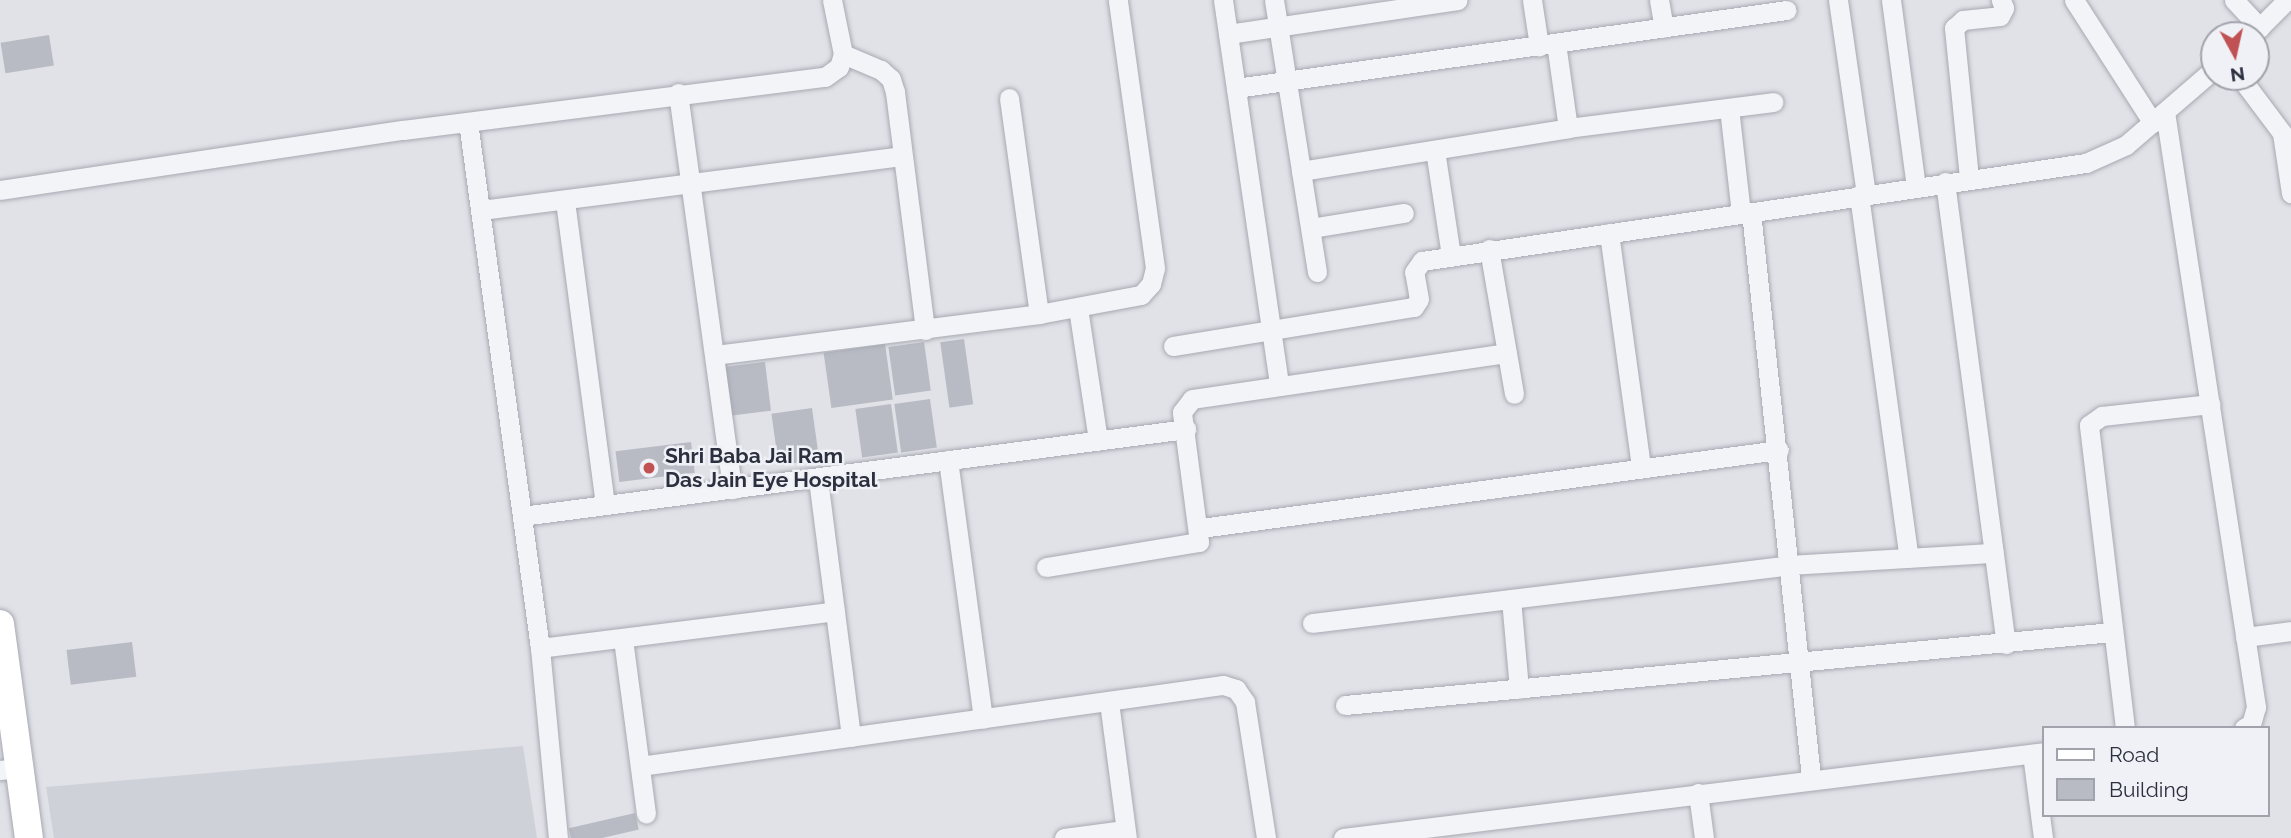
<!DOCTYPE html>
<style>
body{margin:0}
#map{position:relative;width:2291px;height:838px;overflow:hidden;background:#e1e2e8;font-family:Raleway,sans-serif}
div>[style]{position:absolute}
.built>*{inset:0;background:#cfd1d9}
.building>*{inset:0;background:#b8bbc4;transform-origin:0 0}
.roads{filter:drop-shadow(0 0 2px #a7a9b2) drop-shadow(0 0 2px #a7a9b2)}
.street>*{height:19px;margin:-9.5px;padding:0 9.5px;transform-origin:9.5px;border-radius:9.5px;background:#f3f4f7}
.secondary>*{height:28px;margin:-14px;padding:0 14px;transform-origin:14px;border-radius:14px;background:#fff}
.dots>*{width:19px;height:19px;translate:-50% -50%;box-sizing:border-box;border:4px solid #f0f1f6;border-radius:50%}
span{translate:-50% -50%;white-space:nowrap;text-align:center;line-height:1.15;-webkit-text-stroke:5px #f0f1f6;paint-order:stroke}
.poi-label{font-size:21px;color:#2b2f3e;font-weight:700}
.left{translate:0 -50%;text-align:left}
.legend{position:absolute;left:2042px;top:726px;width:228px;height:91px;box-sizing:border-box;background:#f0f1f6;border:2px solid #a1a3ac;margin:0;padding:9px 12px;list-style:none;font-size:21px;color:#2b2f3e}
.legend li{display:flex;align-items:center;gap:14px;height:35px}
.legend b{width:35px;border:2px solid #a1a3ac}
.north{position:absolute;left:2200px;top:21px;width:70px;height:70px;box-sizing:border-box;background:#f0f1f6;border:2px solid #a1a3ac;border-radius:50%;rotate:172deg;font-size:19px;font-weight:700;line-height:28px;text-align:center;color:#2b2f3e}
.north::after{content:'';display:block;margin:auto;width:24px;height:32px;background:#c05253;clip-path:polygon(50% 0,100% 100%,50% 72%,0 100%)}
</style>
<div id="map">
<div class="built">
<div style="clip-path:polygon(523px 746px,537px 838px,54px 838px,46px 787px)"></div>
</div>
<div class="building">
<div style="left:49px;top:35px;width:31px;height:49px;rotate:81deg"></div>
<div style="left:964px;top:339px;width:66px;height:24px;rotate:82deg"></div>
<div style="left:924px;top:342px;width:49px;height:36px;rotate:82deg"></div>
<div style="left:885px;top:344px;width:56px;height:62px;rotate:82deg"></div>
<div style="left:765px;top:362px;width:49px;height:41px;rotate:83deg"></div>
<div style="left:930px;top:399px;width:49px;height:36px;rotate:82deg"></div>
<div style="left:891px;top:404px;width:49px;height:36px;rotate:82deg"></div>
<div style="left:812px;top:408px;width:52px;height:41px;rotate:82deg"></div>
<div style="left:691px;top:442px;width:31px;height:76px;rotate:83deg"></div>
<div style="left:132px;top:642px;width:35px;height:66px;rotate:83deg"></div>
<div style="left:635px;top:813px;width:17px;height:68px;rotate:77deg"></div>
</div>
<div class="roads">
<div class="street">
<div style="left:1223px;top:0;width:389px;rotate:81.7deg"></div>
<div style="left:1274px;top:0;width:173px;rotate:81deg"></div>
<div style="left:1532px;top:0;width:47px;rotate:81.3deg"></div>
<div style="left:1659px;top:0;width:28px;rotate:80deg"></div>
<div style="left:1838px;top:0;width:196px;rotate:81.8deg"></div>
<div style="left:1891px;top:0;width:189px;rotate:82.4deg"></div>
<div style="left:2074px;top:0;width:146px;rotate:57.3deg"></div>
<div style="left:2234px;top:0;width:38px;rotate:47deg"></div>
<div style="left:1228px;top:34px;width:232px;rotate:-8.4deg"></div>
<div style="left:2252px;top:35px;width:49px;rotate:-45deg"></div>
<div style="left:1556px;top:43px;width:86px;rotate:82deg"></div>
<div style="left:843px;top:54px;width:41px;rotate:22.8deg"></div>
<div style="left:881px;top:70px;width:13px;rotate:42deg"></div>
<div style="left:891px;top:79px;width:14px;rotate:73deg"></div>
<div style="left:895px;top:92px;width:240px;rotate:82.8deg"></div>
<div style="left:2240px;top:77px;width:70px;rotate:53.1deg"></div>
<div style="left:2282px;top:133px;width:61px;rotate:81.5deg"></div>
<div style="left:1236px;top:88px;width:556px;rotate:-8.06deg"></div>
<div style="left:678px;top:93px;width:400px;rotate:82.2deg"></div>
<div style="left:1009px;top:98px;width:218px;rotate:82.1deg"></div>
<div style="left:1729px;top:108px;width:106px;rotate:83.5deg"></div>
<div style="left:2165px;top:112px;width:602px;rotate:81.3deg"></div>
<div style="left:2256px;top:707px;width:18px;rotate:106deg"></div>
<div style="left:2251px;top:724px;width:8px;rotate:150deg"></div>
<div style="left:468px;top:122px;width:531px;rotate:82.21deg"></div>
<div style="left:540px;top:648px;width:191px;rotate:84.6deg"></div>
<div style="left:1435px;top:150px;width:107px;rotate:81.4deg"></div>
<div style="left:1969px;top:178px;width:151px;rotate:-95.7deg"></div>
<div style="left:1954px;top:28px;width:12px;rotate:-42deg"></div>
<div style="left:1963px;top:20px;width:37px;rotate:-6deg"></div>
<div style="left:2000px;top:16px;width:9px;rotate:-63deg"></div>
<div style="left:2004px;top:8px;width:9px;rotate:-111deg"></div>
<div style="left:1945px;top:182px;width:466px;rotate:82.5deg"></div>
<div style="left:0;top:190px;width:407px;rotate:-8.5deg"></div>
<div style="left:403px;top:130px;width:425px;rotate:-7.2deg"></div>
<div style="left:825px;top:77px;width:17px;rotate:-36deg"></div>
<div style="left:839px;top:67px;width:14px;rotate:-73deg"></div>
<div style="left:843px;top:54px;width:55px;rotate:-101.5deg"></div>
<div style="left:1859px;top:195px;width:366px;rotate:82.2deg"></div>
<div style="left:565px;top:201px;width:306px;rotate:82.5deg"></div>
<div style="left:481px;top:210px;width:424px;rotate:-7.3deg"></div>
<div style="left:1751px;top:212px;width:568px;rotate:83.94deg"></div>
<div style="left:1311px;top:228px;width:94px;rotate:-9.2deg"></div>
<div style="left:1609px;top:233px;width:237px;rotate:82.2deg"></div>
<div style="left:1489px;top:249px;width:147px;rotate:80.2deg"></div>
<div style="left:1317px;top:272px;width:102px;rotate:-99deg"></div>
<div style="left:1301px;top:171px;width:270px;rotate:-9.1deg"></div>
<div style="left:1568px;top:128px;width:207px;rotate:-7.2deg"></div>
<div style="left:1078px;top:308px;width:134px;rotate:81.4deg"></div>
<div style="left:1173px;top:346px;width:244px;rotate:-9.2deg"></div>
<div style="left:1414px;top:307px;width:9px;rotate:-58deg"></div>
<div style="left:1419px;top:299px;width:27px;rotate:-100deg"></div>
<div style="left:1414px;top:272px;width:14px;rotate:-54deg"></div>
<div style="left:1422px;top:261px;width:671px;rotate:-8.4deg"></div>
<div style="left:2086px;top:163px;width:44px;rotate:-24.2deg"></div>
<div style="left:2126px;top:145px;width:116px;rotate:-40.8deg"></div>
<div style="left:715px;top:355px;width:327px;rotate:-7.2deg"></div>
<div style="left:1039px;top:314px;width:104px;rotate:-10.6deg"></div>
<div style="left:1141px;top:295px;width:15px;rotate:-48deg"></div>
<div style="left:1151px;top:284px;width:16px;rotate:-76deg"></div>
<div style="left:1155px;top:268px;width:271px;rotate:-97.9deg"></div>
<div style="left:948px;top:460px;width:261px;rotate:82.3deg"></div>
<div style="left:818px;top:479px;width:260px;rotate:82.7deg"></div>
<div style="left:522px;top:516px;width:670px;rotate:-7.46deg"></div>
<div style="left:1201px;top:528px;width:583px;rotate:-7.69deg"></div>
<div style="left:1046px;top:567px;width:155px;rotate:-9.3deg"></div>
<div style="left:1199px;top:542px;width:131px;rotate:-97.5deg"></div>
<div style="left:1182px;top:412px;width:16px;rotate:-52deg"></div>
<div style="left:1192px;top:399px;width:318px;rotate:-8.3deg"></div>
<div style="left:1511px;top:599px;width:90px;rotate:84.9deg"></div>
<div style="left:1312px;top:623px;width:482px;rotate:-6.9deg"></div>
<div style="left:1790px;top:565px;width:204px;rotate:-3.4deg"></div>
<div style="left:2245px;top:637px;width:46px;rotate:-7.4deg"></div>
<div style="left:623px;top:639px;width:176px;rotate:82.5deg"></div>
<div style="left:540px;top:648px;width:297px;rotate:-7.1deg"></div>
<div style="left:1109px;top:702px;width:137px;rotate:82.5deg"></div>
<div style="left:1345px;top:705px;width:770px;rotate:-5.44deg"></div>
<div style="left:2125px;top:728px;width:305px;rotate:-96.8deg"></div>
<div style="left:2089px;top:425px;width:16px;rotate:-35deg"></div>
<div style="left:2102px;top:416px;width:109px;rotate:-6.3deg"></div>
<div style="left:2032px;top:754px;width:85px;rotate:82.5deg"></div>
<div style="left:640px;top:766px;width:589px;rotate:-7.91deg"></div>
<div style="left:1223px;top:685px;width:14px;rotate:17deg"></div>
<div style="left:1236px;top:689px;width:16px;rotate:55deg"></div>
<div style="left:1245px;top:702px;width:138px;rotate:81.2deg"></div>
<div style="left:0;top:770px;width:19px;rotate:-6deg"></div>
<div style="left:1698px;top:793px;width:45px;rotate:82.4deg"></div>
<div style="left:1064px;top:838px;width:61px;rotate:-7.6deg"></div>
<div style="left:1343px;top:838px;width:706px;rotate:-6.99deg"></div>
</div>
<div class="secondary">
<div style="left:0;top:624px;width:216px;rotate:82.3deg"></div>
</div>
</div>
<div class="dots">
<div style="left:649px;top:468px;background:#c05253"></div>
</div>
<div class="poi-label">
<span class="left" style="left:665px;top:468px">Shri Baba Jai Ram<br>Das Jain Eye Hospital</span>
</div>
<ul class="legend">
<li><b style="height:9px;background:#fff"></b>Road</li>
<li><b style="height:19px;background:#b8bbc4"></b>Building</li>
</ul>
<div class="north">N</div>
</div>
